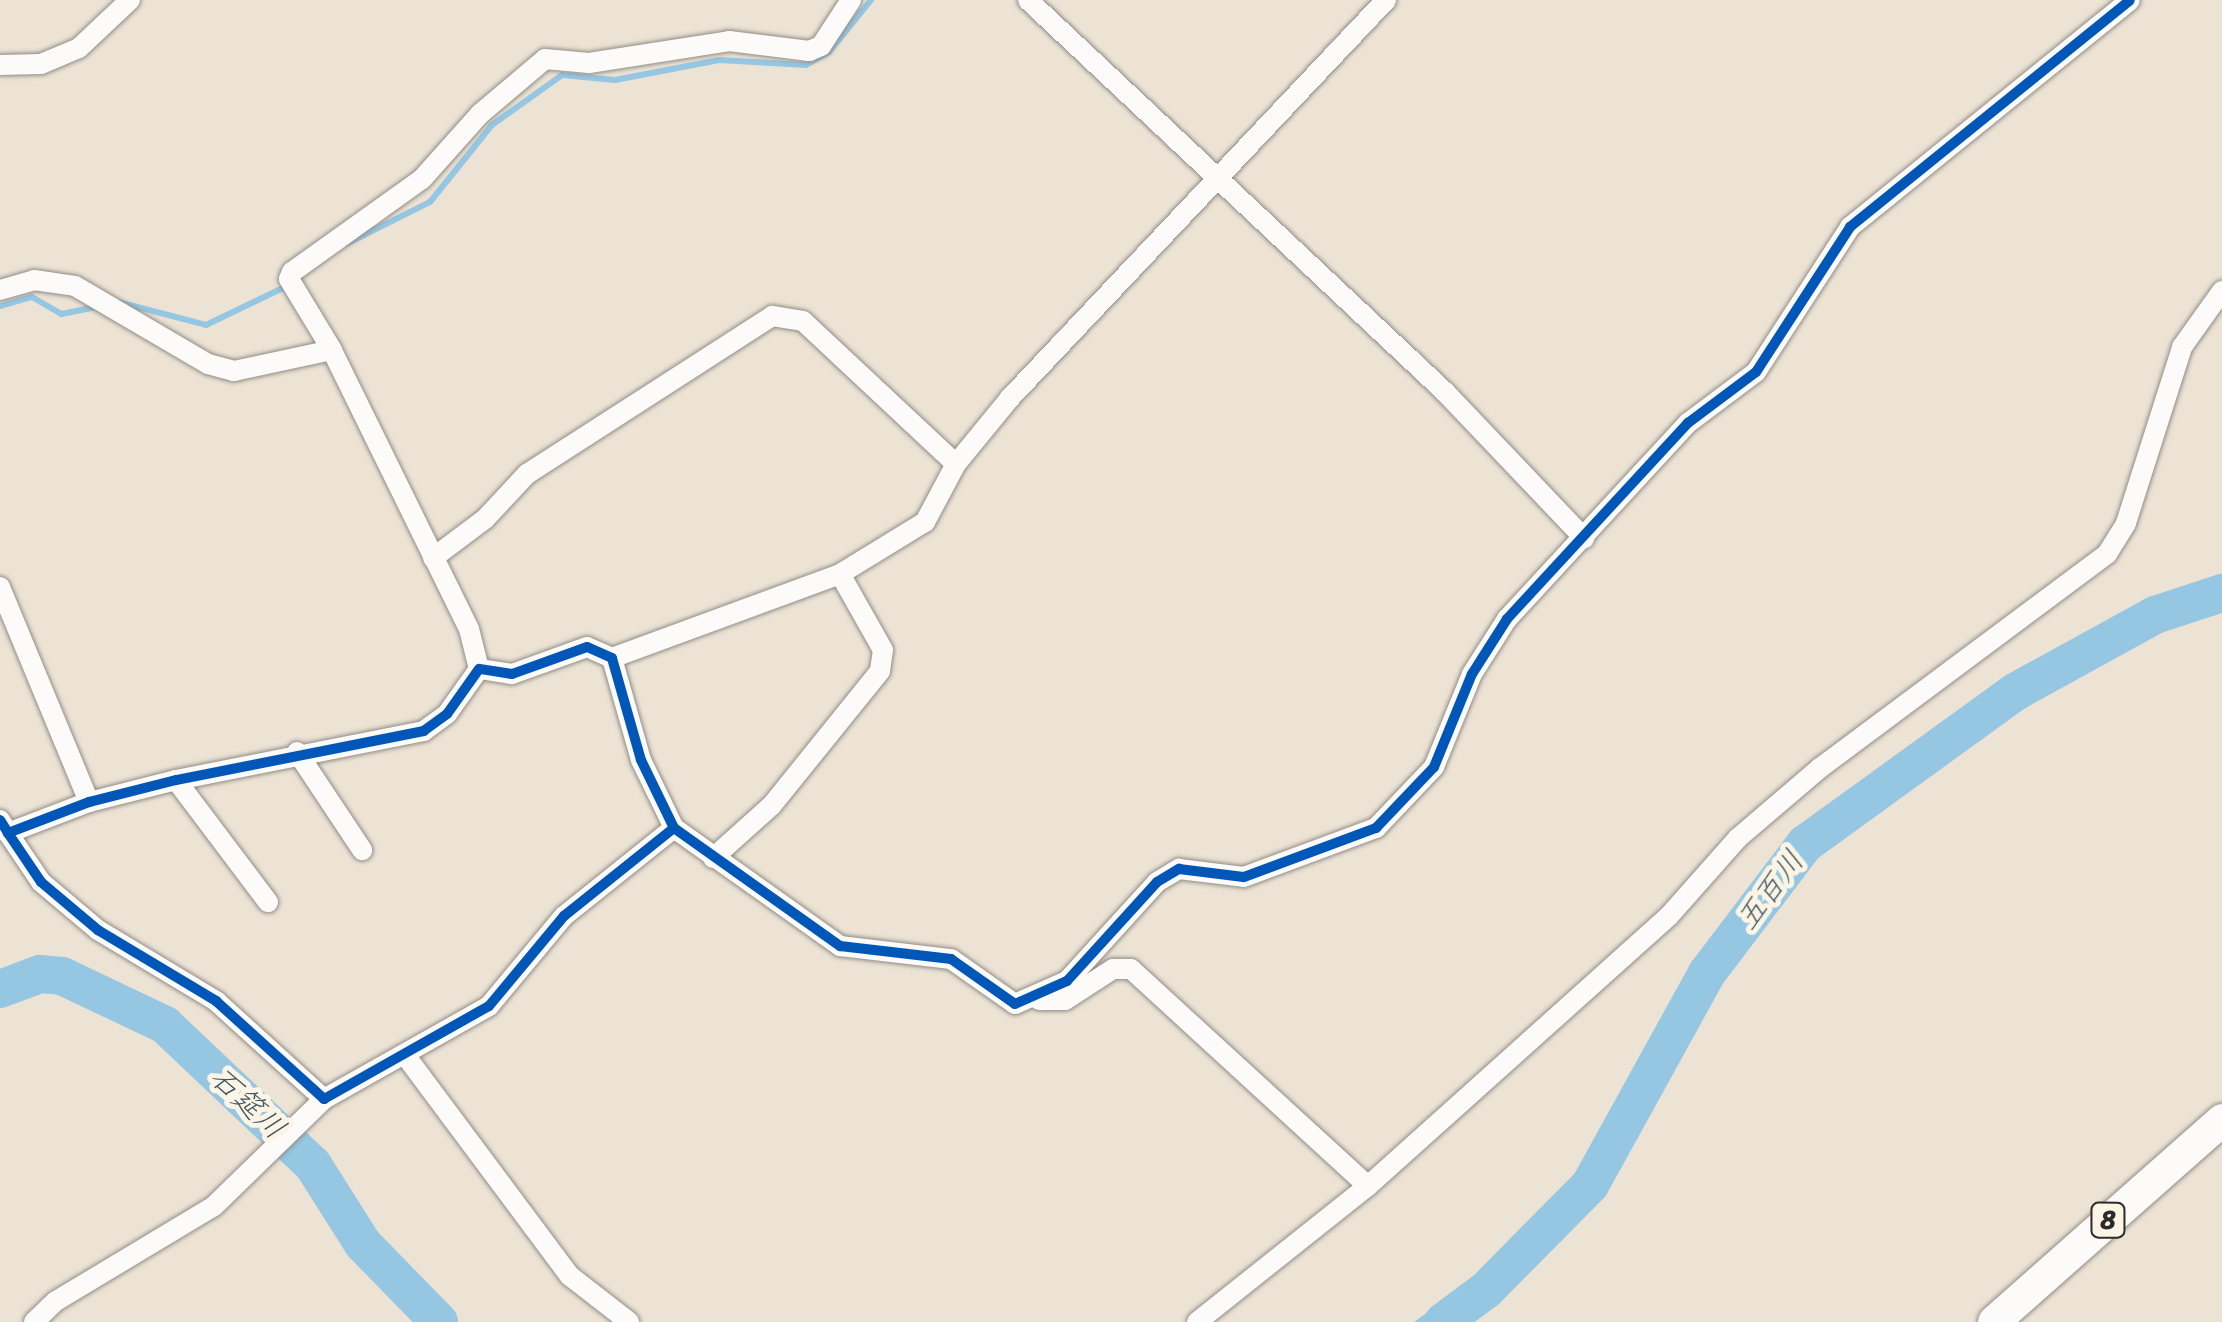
<!DOCTYPE html>
<meta charset="utf-8">
<style>
body{margin:0}
#map{position:relative;width:2222px;height:1322px;overflow:hidden;background:#ece3d5;font-family:Sriracha,"Klee One",sans-serif}
div>[style]{position:absolute}
.water>*{inset:0;background:#95c6e2}
.stream>*{height:6px;margin:-3px;padding:0 3px;transform-origin:3px;border-radius:3px;background:#95c6e2}
.river>*{height:38px;margin:-19px;padding:0 19px;transform-origin:19px;border-radius:19px;background:#95c6e2}
.roads{filter:drop-shadow(0 0 2px #918d86) drop-shadow(0 0 2px #918d86)}
.street>*{height:20px;margin:-10px;padding:0 10px;transform-origin:10px;border-radius:10px;background:#fcfbf9}
.primary>*{height:32px;margin:-16px;padding:0 16px;transform-origin:16px;border-radius:16px;background:#fcfbf9}
.cycleway>*{height:10px;margin:-5px;padding:0 5px;transform-origin:5px;border-radius:5px;background:#0057b8}
span{translate:-50% -50%;white-space:nowrap;text-align:center;line-height:1.15;-webkit-text-stroke:10px #fcf5e5;paint-order:stroke}
.shield-label span{padding:2px 8px;background:#fcf5e5;border:2px solid;border-radius:8px;-webkit-text-stroke-width:0}
.shield-label{font-size:25px;color:#2b2b2b;font-weight:700}
.water-label{font-size:30px;color:#405664;font-style:italic}
</style>
<div id="map">
<div class="water">
<div style="clip-path:polygon(1552px 1224px,1471px 1322px,1414px 1322px)"></div>
</div>
<div class="stream">
<div style="left:346px;top:244px;width:94px;rotate:-26.6deg"></div>
<div style="left:430px;top:202px;width:99px;rotate:-51.2deg"></div>
<div style="left:492px;top:125px;width:86px;rotate:-35.5deg"></div>
<div style="left:562px;top:75px;width:53px;rotate:5.4deg"></div>
<div style="left:615px;top:80px;width:106px;rotate:-10.9deg"></div>
<div style="left:719px;top:60px;width:87px;rotate:3.3deg"></div>
<div style="left:806px;top:65px;width:26px;rotate:-29deg"></div>
<div style="left:829px;top:52px;width:67px;rotate:-51.1deg"></div>
<div style="left:118px;top:302px;width:91px;rotate:14.6deg"></div>
<div style="left:206px;top:325px;width:90px;rotate:-25.7deg"></div>
<div style="left:0;top:306px;width:33px;rotate:-16deg"></div>
<div style="left:32px;top:297px;width:34px;rotate:30deg"></div>
<div style="left:61px;top:314px;width:41px;rotate:-11.3deg"></div>
</div>
<div class="river">
<div style="left:0;top:989px;width:43px;rotate:-20.6deg"></div>
<div style="left:40px;top:974px;width:22px;rotate:5deg"></div>
<div style="left:62px;top:976px;width:114px;rotate:25.4deg"></div>
<div style="left:165px;top:1025px;width:204px;rotate:43.4deg"></div>
<div style="left:313px;top:1165px;width:93px;rotate:57.7deg"></div>
<div style="left:363px;top:1244px;width:109px;rotate:45.7deg"></div>
<div style="left:1443px;top:1322px;width:54px;rotate:-36.7deg"></div>
<div style="left:1486px;top:1290px;width:148px;rotate:-45.3deg"></div>
<div style="left:1590px;top:1185px;width:242px;rotate:-61.1deg"></div>
<div style="left:1707px;top:973px;width:162px;rotate:-52.8deg"></div>
<div style="left:1805px;top:844px;width:259px;rotate:-35.9deg"></div>
<div style="left:2015px;top:692px;width:160px;rotate:-28.8deg"></div>
<div style="left:2155px;top:615px;width:71px;rotate:-18.2deg"></div>
</div>
<div class="roads">
<div class="street">
<div style="left:1028px;top:0;width:572px;rotate:43.23deg"></div>
<div style="left:1445px;top:392px;width:202px;rotate:46.4deg"></div>
<div style="left:0;top:65px;width:41px;rotate:-1.4deg"></div>
<div style="left:41px;top:64px;width:41px;rotate:-22.8deg"></div>
<div style="left:79px;top:48px;width:70px;rotate:-43.3deg"></div>
<div style="left:0;top:290px;width:35px;rotate:-16deg"></div>
<div style="left:34px;top:280px;width:41px;rotate:8.3deg"></div>
<div style="left:75px;top:286px;width:154px;rotate:30.4deg"></div>
<div style="left:208px;top:364px;width:27px;rotate:15deg"></div>
<div style="left:234px;top:371px;width:100px;rotate:-12.1deg"></div>
<div style="left:433px;top:558px;width:65px;rotate:-36.9deg"></div>
<div style="left:485px;top:519px;width:62px;rotate:-47deg"></div>
<div style="left:527px;top:474px;width:292px;rotate:-32.8deg"></div>
<div style="left:772px;top:316px;width:31px;rotate:9deg"></div>
<div style="left:803px;top:321px;width:209px;rotate:43.1deg"></div>
<div style="left:0;top:587px;width:233px;rotate:67.5deg"></div>
<div style="left:612px;top:658px;width:243px;rotate:-20.2deg"></div>
<div style="left:840px;top:574px;width:100px;rotate:-31.5deg"></div>
<div style="left:925px;top:522px;width:66px;rotate:-61.9deg"></div>
<div style="left:956px;top:464px;width:85px;rotate:-50.7deg"></div>
<div style="left:1010px;top:398px;width:548px;rotate:-46.63deg"></div>
<div style="left:479px;top:669px;width:41px;rotate:-104deg"></div>
<div style="left:469px;top:629px;width:311px;rotate:-116.2deg"></div>
<div style="left:332px;top:350px;width:83px;rotate:-121.2deg"></div>
<div style="left:289px;top:279px;width:8px;rotate:-67deg"></div>
<div style="left:292px;top:272px;width:160px;rotate:-35.6deg"></div>
<div style="left:422px;top:179px;width:87px;rotate:-48.3deg"></div>
<div style="left:480px;top:114px;width:85px;rotate:-40.2deg"></div>
<div style="left:545px;top:59px;width:44px;rotate:5.2deg"></div>
<div style="left:589px;top:63px;width:142px;rotate:-8.9deg"></div>
<div style="left:729px;top:41px;width:81px;rotate:7.1deg"></div>
<div style="left:809px;top:51px;width:13px;rotate:-23deg"></div>
<div style="left:821px;top:46px;width:55px;rotate:-56.9deg"></div>
<div style="left:297px;top:752px;width:118px;rotate:56.4deg"></div>
<div style="left:176px;top:780px;width:153px;rotate:53deg"></div>
<div style="left:0;top:820px;width:15px;rotate:58deg"></div>
<div style="left:8px;top:833px;width:59px;rotate:56deg"></div>
<div style="left:41px;top:882px;width:75px;rotate:40.1deg"></div>
<div style="left:98px;top:930px;width:138px;rotate:31deg"></div>
<div style="left:216px;top:1001px;width:146px;rotate:42.2deg"></div>
<div style="left:324px;top:1099px;width:189px;rotate:-29.4deg"></div>
<div style="left:489px;top:1006px;width:117px;rotate:-50.2deg"></div>
<div style="left:564px;top:916px;width:141px;rotate:-38.7deg"></div>
<div style="left:674px;top:828px;width:76px;rotate:-115.9deg"></div>
<div style="left:641px;top:760px;width:106px;rotate:-105.9deg"></div>
<div style="left:612px;top:658px;width:27px;rotate:-156deg"></div>
<div style="left:587px;top:647px;width:80px;rotate:160.2deg"></div>
<div style="left:512px;top:674px;width:33px;rotate:-171deg"></div>
<div style="left:479px;top:669px;width:55px;rotate:125.4deg"></div>
<div style="left:447px;top:714px;width:29px;rotate:144deg"></div>
<div style="left:424px;top:731px;width:253px;rotate:168.8deg"></div>
<div style="left:176px;top:780px;width:90px;rotate:165.8deg"></div>
<div style="left:89px;top:802px;width:87px;rotate:159.1deg"></div>
<div style="left:674px;top:828px;width:204px;rotate:35.4deg"></div>
<div style="left:840px;top:946px;width:112px;rotate:6.7deg"></div>
<div style="left:951px;top:959px;width:78px;rotate:35.1deg"></div>
<div style="left:1015px;top:1004px;width:57px;rotate:-23.9deg"></div>
<div style="left:1067px;top:981px;width:134px;rotate:-47.7deg"></div>
<div style="left:1157px;top:882px;width:26px;rotate:-31deg"></div>
<div style="left:1179px;top:869px;width:65px;rotate:7deg"></div>
<div style="left:1244px;top:877px;width:141px;rotate:-20.4deg"></div>
<div style="left:1376px;top:828px;width:84px;rotate:-46.4deg"></div>
<div style="left:1434px;top:767px;width:100px;rotate:-67.8deg"></div>
<div style="left:1472px;top:674px;width:65px;rotate:-57.5deg"></div>
<div style="left:1507px;top:619px;width:267px;rotate:-47.3deg"></div>
<div style="left:1688px;top:423px;width:85px;rotate:-36.9deg"></div>
<div style="left:1756px;top:372px;width:173px;rotate:-57deg"></div>
<div style="left:1850px;top:227px;width:360px;rotate:-39deg"></div>
<div style="left:713px;top:858px;width:79px;rotate:-41.9deg"></div>
<div style="left:772px;top:805px;width:172px;rotate:-51.1deg"></div>
<div style="left:880px;top:671px;width:21px;rotate:-82deg"></div>
<div style="left:883px;top:650px;width:87px;rotate:-119.5deg"></div>
<div style="left:1039px;top:1000px;width:26px"></div>
<div style="left:1065px;top:1000px;width:57px;rotate:-32.9deg"></div>
<div style="left:1113px;top:969px;width:18px"></div>
<div style="left:1131px;top:969px;width:321px;rotate:42.5deg"></div>
<div style="left:405px;top:1055px;width:276px;rotate:53.3deg"></div>
<div style="left:570px;top:1276px;width:75px;rotate:37.9deg"></div>
<div style="left:34px;top:1322px;width:30px;rotate:-44deg"></div>
<div style="left:56px;top:1301px;width:184px;rotate:-31deg"></div>
<div style="left:214px;top:1206px;width:153px;rotate:-44.2deg"></div>
<div style="left:1197px;top:1322px;width:218px;rotate:-38.5deg"></div>
<div style="left:1368px;top:1186px;width:404px;rotate:-41.9deg"></div>
<div style="left:1669px;top:916px;width:104px;rotate:-48.5deg"></div>
<div style="left:1738px;top:838px;width:108px;rotate:-40.5deg"></div>
<div style="left:1820px;top:768px;width:358px;rotate:-36.7deg"></div>
<div style="left:2107px;top:554px;width:36px;rotate:-58deg"></div>
<div style="left:2126px;top:523px;width:185px;rotate:-72.3deg"></div>
<div style="left:2182px;top:347px;width:69px;rotate:-54.5deg"></div>
</div>
<div class="primary">
<div style="left:1994px;top:1322px;width:305px;rotate:-41.5deg"></div>
</div>
</div>
<div class="cycleway">
<div style="left:0;top:820px;width:15px;rotate:58deg"></div>
<div style="left:8px;top:833px;width:59px;rotate:56deg"></div>
<div style="left:41px;top:882px;width:75px;rotate:40.1deg"></div>
<div style="left:98px;top:930px;width:138px;rotate:31deg"></div>
<div style="left:216px;top:1001px;width:146px;rotate:42.2deg"></div>
<div style="left:324px;top:1099px;width:189px;rotate:-29.4deg"></div>
<div style="left:489px;top:1006px;width:117px;rotate:-50.2deg"></div>
<div style="left:564px;top:916px;width:141px;rotate:-38.7deg"></div>
<div style="left:674px;top:828px;width:76px;rotate:-115.9deg"></div>
<div style="left:641px;top:760px;width:106px;rotate:-105.9deg"></div>
<div style="left:612px;top:658px;width:27px;rotate:-156deg"></div>
<div style="left:587px;top:647px;width:80px;rotate:160.2deg"></div>
<div style="left:512px;top:674px;width:33px;rotate:-171deg"></div>
<div style="left:479px;top:669px;width:55px;rotate:125.4deg"></div>
<div style="left:447px;top:714px;width:29px;rotate:144deg"></div>
<div style="left:424px;top:731px;width:253px;rotate:168.8deg"></div>
<div style="left:176px;top:780px;width:90px;rotate:165.8deg"></div>
<div style="left:89px;top:802px;width:87px;rotate:159.1deg"></div>
<div style="left:674px;top:828px;width:204px;rotate:35.4deg"></div>
<div style="left:840px;top:946px;width:112px;rotate:6.7deg"></div>
<div style="left:951px;top:959px;width:78px;rotate:35.1deg"></div>
<div style="left:1015px;top:1004px;width:57px;rotate:-23.9deg"></div>
<div style="left:1067px;top:981px;width:134px;rotate:-47.7deg"></div>
<div style="left:1157px;top:882px;width:26px;rotate:-31deg"></div>
<div style="left:1179px;top:869px;width:65px;rotate:7deg"></div>
<div style="left:1244px;top:877px;width:141px;rotate:-20.4deg"></div>
<div style="left:1376px;top:828px;width:84px;rotate:-46.4deg"></div>
<div style="left:1434px;top:767px;width:100px;rotate:-67.8deg"></div>
<div style="left:1472px;top:674px;width:65px;rotate:-57.5deg"></div>
<div style="left:1507px;top:619px;width:267px;rotate:-47.3deg"></div>
<div style="left:1688px;top:423px;width:85px;rotate:-36.9deg"></div>
<div style="left:1756px;top:372px;width:173px;rotate:-57deg"></div>
<div style="left:1850px;top:227px;width:360px;rotate:-39deg"></div>
</div>
<div class="shield-label">
<span style="left:2108px;top:1220px">8</span>
</div>
<div class="water-label">
<span style="left:1770px;top:890px;rotate:-53deg">五百川</span>
<span style="left:248px;top:1103px;rotate:43deg">石筵川</span>
</div>
</div>
